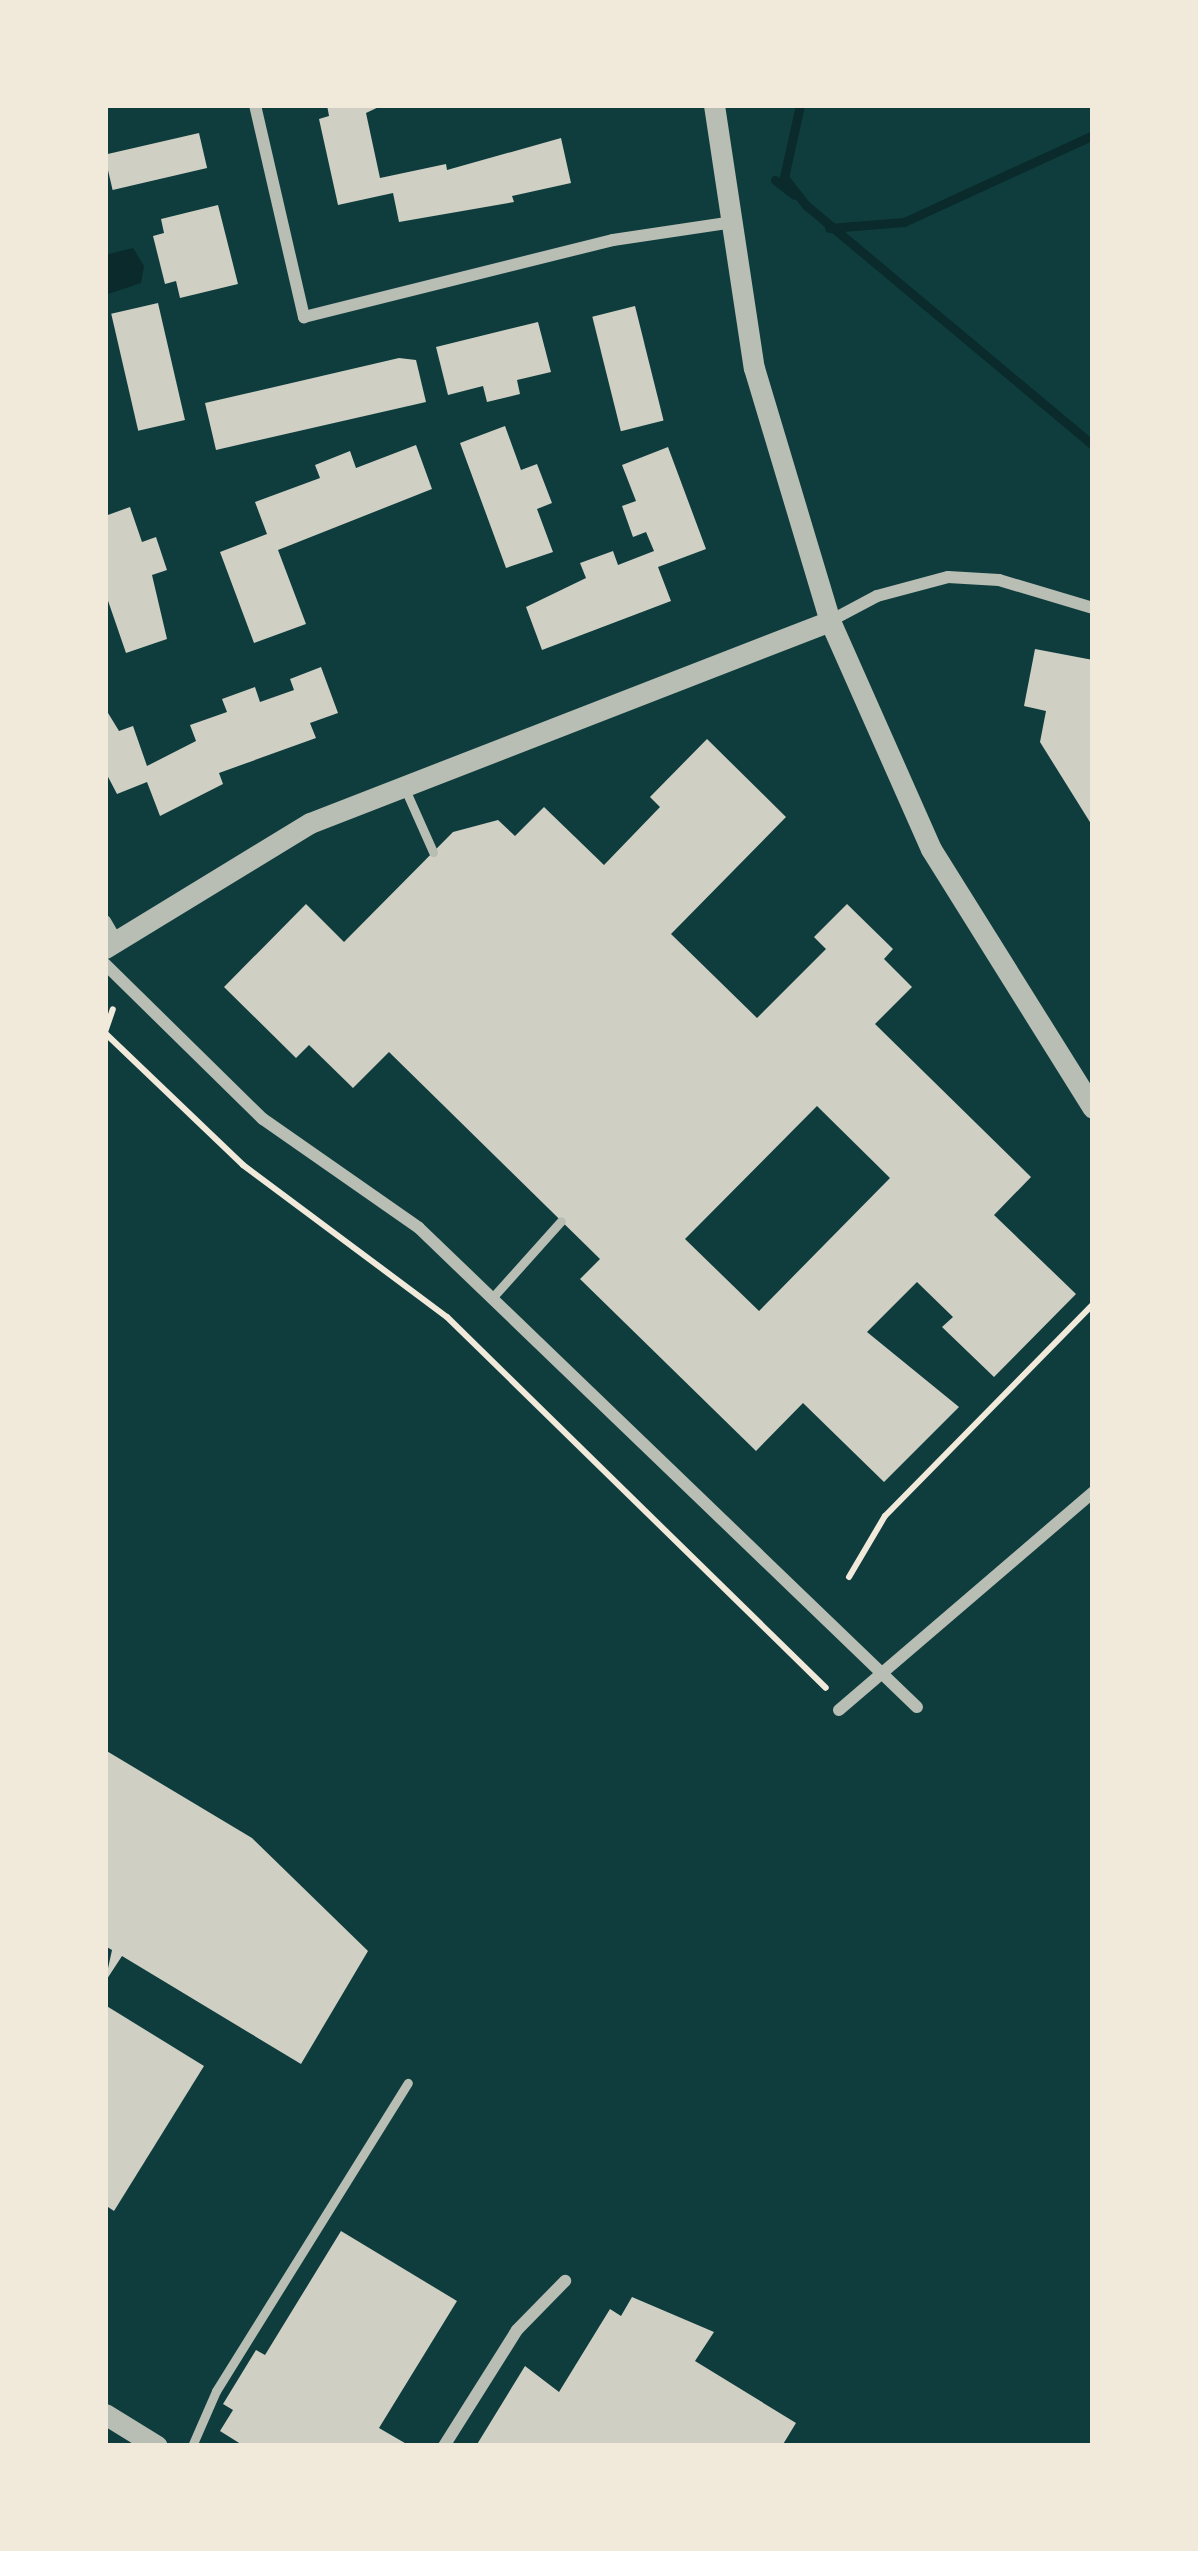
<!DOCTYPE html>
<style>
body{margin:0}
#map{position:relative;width:1198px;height:2551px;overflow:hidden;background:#0f3d3e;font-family:"DejaVu Sans",sans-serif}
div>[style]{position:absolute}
.water>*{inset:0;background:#0a2a2b}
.stream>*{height:9px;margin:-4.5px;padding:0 4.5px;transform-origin:4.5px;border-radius:4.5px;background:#0a2a2b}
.building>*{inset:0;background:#cfcfc3;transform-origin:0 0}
.path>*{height:6px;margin:-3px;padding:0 3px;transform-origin:3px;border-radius:3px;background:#f1e9da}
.service>*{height:9px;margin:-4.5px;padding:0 4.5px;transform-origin:4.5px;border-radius:4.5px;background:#b8beb3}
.minor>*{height:12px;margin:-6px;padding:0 6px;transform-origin:6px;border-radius:6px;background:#b8beb3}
.tertiary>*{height:21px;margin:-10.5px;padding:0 10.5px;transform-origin:10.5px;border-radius:10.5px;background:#b8beb3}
span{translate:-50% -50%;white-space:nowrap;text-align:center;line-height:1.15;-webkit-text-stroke:9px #f1e9da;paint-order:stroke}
.frame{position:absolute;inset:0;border:108px solid #f1e9da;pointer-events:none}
</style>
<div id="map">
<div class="water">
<div style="clip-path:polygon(133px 248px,144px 266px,141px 283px,105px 295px,105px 255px)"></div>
</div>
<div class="stream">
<div style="left:800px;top:105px;width:74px;rotate:102.5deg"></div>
<div style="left:784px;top:177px;width:37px;rotate:52deg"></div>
<div style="left:807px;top:206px;width:373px;rotate:39.9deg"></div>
<div style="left:775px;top:180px;width:24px;rotate:38deg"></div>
<div style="left:829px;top:228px;width:75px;rotate:-4.6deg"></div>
<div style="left:904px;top:222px;width:208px;rotate:-24.7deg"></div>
</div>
<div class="building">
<div style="clip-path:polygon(327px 105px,383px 105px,366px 113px,380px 178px,446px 164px,447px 170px,561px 138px,571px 183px,512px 196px,514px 202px,399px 222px,393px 193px,338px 205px,319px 119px,329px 116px)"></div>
<div style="left:199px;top:133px;width:36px;height:97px;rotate:77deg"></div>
<div style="clip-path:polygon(218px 205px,238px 284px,180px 298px,176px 281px,165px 284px,153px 236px,164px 233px,161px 219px)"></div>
<div style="left:158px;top:303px;width:120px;height:48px;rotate:77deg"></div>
<div style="left:635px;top:306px;width:118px;height:44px;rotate:76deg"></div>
<div style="clip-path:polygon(538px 322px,551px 372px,517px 380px,520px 394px,487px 402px,483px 386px,448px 395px,436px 347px)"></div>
<div style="clip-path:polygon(399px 358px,416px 360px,426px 402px,216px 450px,205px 403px)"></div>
<div style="clip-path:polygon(505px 426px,521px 470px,537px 464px,552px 503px,537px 509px,553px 552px,506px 568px,460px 443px)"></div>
<div style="clip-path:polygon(416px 445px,432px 489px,278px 550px,306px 624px,254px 643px,220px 552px,267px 534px,255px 502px,320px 478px,315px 465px,350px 451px,356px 468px)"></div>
<div style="clip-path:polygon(668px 447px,706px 549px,658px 567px,671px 601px,542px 650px,526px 607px,586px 578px,580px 563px,613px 551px,618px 565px,654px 551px,646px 532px,633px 537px,622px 506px,636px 501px,622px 465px)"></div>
<div style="clip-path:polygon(130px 507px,142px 542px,156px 537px,167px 570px,152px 575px,167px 639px,126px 653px,105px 592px,105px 516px)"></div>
<div style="clip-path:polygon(1035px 649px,1093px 660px,1093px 827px,1040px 742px,1046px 711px,1024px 706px)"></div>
<div style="clip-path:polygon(321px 667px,338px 713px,310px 723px,316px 738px,219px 773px,223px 784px,160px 816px,147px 782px,117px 794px,105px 771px,105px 708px,119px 731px,133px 726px,147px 766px,196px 741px,190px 725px,227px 712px,222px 699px,255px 687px,260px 702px,294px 690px,290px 679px)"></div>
<div style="clip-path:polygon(evenodd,707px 739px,786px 817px,671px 934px,757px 1018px,826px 949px,814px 937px,847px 904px,893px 949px,884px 959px,912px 987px,875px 1024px,1031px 1177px,994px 1215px,1076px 1294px,994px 1377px,942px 1327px,953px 1317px,917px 1282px,867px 1332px,959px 1407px,884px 1482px,803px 1403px,756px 1451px,580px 1279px,600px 1259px,389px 1052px,353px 1088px,309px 1045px,296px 1058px,224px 987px,306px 904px,344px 942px,453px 832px,498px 820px,515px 836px,544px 807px,604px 865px,660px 807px,650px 797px,707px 739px,817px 1106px,890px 1178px,759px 1311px,685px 1239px,817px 1106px)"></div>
<div style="clip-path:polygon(105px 1750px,252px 1838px,368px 1951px,301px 2064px,122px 1956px,105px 1982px,112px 1950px,105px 1946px)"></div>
<div style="clip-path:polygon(105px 2005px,204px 2066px,114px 2211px,105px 2205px)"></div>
<div style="clip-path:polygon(341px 2231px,457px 2301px,379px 2428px,410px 2446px,244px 2446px,220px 2431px,233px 2410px,223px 2404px,256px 2350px,265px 2355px)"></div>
<div style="clip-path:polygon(632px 2297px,714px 2332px,695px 2361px,796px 2423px,782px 2446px,476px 2446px,525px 2366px,559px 2392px,610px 2309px,621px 2316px)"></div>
</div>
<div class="path">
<div style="left:105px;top:1032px;width:24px;rotate:-71deg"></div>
<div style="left:105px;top:1033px;width:191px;rotate:43.7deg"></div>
<div style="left:243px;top:1165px;width:254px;rotate:36.7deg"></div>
<div style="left:447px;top:1317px;width:530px;rotate:44.39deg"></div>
<div style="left:849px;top:1577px;width:71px;rotate:-59.5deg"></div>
<div style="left:885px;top:1516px;width:297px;rotate:-45.5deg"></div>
</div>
<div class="service">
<div style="left:405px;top:789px;width:69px;rotate:66deg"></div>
<div style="left:492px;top:1298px;width:103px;rotate:-48.1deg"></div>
<div style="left:192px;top:2446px;width:60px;rotate:-66.4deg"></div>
<div style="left:216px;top:2391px;width:363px;rotate:-58.1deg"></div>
</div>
<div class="minor">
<div style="left:255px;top:105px;width:218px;rotate:77deg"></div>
<div style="left:304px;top:317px;width:318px;rotate:-14deg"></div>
<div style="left:613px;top:240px;width:115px;rotate:-8.5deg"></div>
<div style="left:830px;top:621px;width:53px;rotate:-28deg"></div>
<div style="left:877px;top:596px;width:73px;rotate:-15deg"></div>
<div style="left:948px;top:577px;width:51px;rotate:3.4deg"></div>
<div style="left:999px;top:580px;width:98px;rotate:16.6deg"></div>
<div style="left:105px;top:921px;width:22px;rotate:60deg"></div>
<div style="left:105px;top:964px;width:221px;rotate:44.5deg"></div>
<div style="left:263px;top:1119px;width:190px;rotate:34.9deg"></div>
<div style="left:419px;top:1228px;width:691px;rotate:43.89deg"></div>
<div style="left:839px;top:1710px;width:335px;rotate:-40.6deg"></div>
<div style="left:444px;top:2446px;width:137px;rotate:-57.8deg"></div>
<div style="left:517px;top:2330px;width:69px;rotate:-45.6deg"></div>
</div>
<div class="tertiary">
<div style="left:714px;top:105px;width:266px;rotate:81.4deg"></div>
<div style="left:754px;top:368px;width:264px;rotate:73.3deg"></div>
<div style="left:830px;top:621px;width:249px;rotate:66.1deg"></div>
<div style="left:931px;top:849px;width:305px;rotate:58deg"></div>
<div style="left:105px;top:948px;width:240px;rotate:-31.4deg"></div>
<div style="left:310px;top:823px;width:558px;rotate:-21.23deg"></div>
<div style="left:105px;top:2414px;width:61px;rotate:31.6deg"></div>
</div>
<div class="frame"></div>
</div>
